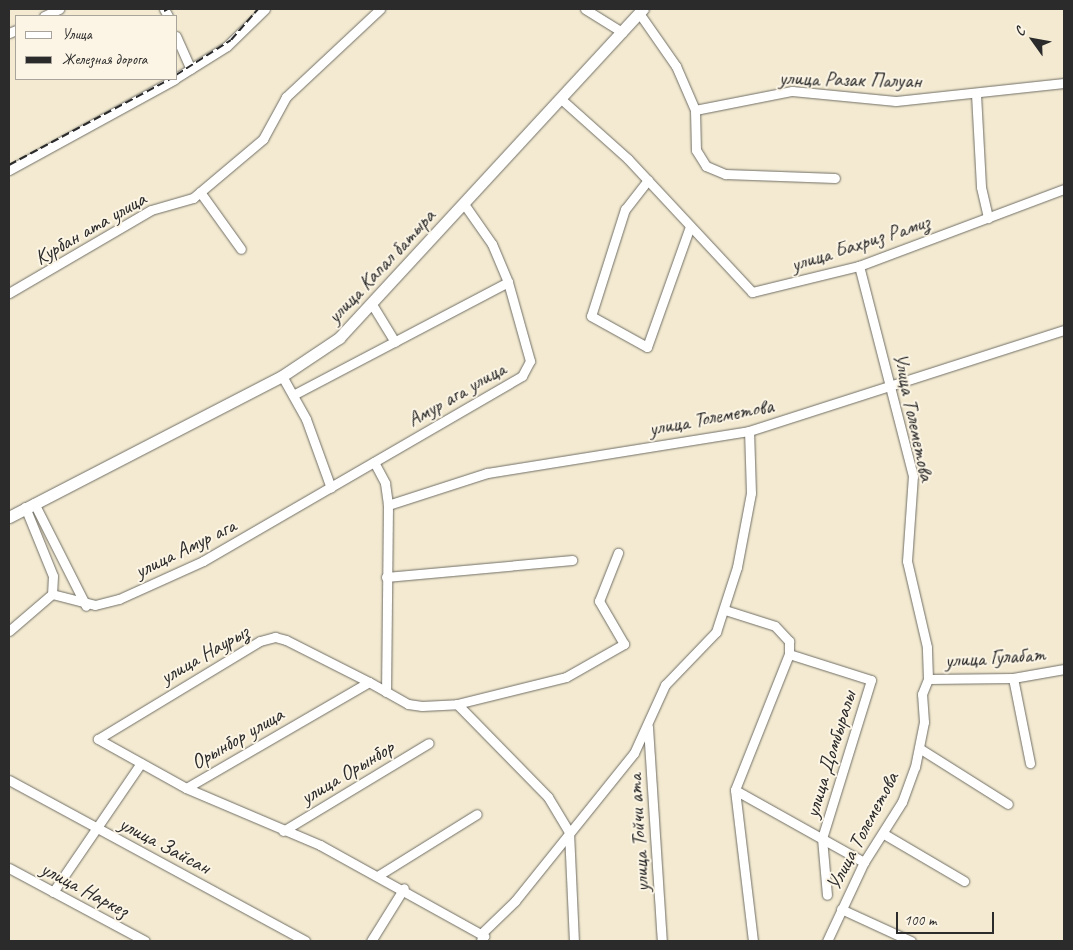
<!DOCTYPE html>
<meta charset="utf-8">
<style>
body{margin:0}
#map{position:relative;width:1073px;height:950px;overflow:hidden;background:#f3ead1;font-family:Caveat,sans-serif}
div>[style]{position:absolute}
.roads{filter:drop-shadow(0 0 1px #716e65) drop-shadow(0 0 1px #716e65)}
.minor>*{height:9px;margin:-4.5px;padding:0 4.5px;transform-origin:4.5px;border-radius:4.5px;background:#fff}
.major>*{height:11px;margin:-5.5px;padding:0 5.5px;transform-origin:5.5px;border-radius:5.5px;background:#fff}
.rail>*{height:2px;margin-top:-1px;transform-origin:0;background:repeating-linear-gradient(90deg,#2b2b2b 0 8px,transparent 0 12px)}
span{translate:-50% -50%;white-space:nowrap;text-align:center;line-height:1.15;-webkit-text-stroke:4px #fcf5e5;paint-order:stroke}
.street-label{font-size:21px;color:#2b2b2b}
.frame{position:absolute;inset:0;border:10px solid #2b2b2b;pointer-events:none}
.legend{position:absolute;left:15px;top:15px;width:162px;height:65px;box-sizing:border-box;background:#fcf5e5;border:1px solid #a8a49b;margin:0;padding:6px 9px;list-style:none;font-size:15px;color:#2b2b2b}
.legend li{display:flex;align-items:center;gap:10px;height:25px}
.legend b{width:25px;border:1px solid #a8a49b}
.north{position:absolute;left:1008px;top:15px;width:50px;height:50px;-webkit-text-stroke:4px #fcf5e5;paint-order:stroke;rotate:302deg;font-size:14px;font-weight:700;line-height:20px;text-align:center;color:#2b2b2b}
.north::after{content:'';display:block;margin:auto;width:18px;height:22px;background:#2b2b2b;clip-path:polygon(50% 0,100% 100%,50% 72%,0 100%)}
.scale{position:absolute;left:896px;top:912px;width:98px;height:22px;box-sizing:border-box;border:2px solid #2b2b2b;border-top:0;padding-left:6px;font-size:15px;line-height:18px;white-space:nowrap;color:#2b2b2b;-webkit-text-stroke:4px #fcf5e5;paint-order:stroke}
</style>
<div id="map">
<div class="roads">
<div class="minor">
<div style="left:164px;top:9px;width:8px;rotate:60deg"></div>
<div style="left:585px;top:9px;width:44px;rotate:31.9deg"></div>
<div style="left:639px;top:13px;width:65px;rotate:55.1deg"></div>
<div style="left:676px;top:66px;width:48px;rotate:66.6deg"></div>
<div style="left:695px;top:110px;width:40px;rotate:88.6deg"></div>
<div style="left:696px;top:150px;width:19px;rotate:58deg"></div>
<div style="left:706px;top:166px;width:21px;rotate:23deg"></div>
<div style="left:725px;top:174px;width:110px;rotate:2.1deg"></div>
<div style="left:44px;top:16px;width:17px;rotate:-25deg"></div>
<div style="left:9px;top:33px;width:8px;rotate:-23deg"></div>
<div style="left:176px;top:36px;width:36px;rotate:66deg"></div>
<div style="left:176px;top:78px;width:60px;rotate:-32.1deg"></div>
<div style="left:227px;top:46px;width:53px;rotate:-44.2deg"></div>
<div style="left:976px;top:94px;width:93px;rotate:86.9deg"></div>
<div style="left:981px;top:187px;width:32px;rotate:77deg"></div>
<div style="left:561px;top:99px;width:90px;rotate:41.8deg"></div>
<div style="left:628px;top:159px;width:182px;rotate:47deg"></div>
<div style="left:752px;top:292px;width:110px;rotate:-13.7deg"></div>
<div style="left:859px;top:266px;width:219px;rotate:-20.6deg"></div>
<div style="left:695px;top:110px;width:99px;rotate:-11.1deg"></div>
<div style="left:792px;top:91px;width:104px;rotate:5.5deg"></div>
<div style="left:896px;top:101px;width:169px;rotate:-6.1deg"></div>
<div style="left:9px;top:170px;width:189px;rotate:-28.7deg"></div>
<div style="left:648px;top:180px;width:37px;rotate:128deg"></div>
<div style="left:625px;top:209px;width:112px;rotate:107.6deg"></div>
<div style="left:591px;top:316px;width:64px;rotate:29deg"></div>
<div style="left:647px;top:347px;width:128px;rotate:-70.4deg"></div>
<div style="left:200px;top:192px;width:70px;rotate:54.3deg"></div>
<div style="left:9px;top:293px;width:164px;rotate:-30.3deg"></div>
<div style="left:151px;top:210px;width:44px;rotate:-15.9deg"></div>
<div style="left:193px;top:198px;width:92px;rotate:-40.1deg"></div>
<div style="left:263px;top:139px;width:48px;rotate:-61.3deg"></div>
<div style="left:286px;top:97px;width:129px;rotate:-43.1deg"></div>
<div style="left:373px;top:306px;width:42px;rotate:58.6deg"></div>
<div style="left:282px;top:376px;width:49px;rotate:60.8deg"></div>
<div style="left:306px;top:419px;width:73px;rotate:70.1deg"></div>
<div style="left:293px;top:395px;width:243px;rotate:-27.7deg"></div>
<div style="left:508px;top:282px;width:41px;rotate:-112.8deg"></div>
<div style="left:492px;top:244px;width:49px;rotate:-125deg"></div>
<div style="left:374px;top:462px;width:24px;rotate:62deg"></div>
<div style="left:385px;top:483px;width:22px;rotate:82deg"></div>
<div style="left:388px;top:505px;width:187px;rotate:90.6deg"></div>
<div style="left:34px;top:503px;width:115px;rotate:63.2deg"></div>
<div style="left:388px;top:505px;width:104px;rotate:-17.9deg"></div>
<div style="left:487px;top:473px;width:265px;rotate:-9.1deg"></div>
<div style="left:749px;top:431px;width:331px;rotate:-17.8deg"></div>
<div style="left:25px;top:507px;width:74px;rotate:67.9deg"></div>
<div style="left:53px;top:576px;width:18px;rotate:93deg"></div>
<div style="left:386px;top:577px;width:187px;rotate:-5.2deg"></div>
<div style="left:725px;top:610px;width:52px;rotate:17.7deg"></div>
<div style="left:775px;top:626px;width:21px;rotate:47deg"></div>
<div style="left:789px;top:641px;width:13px;rotate:90deg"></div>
<div style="left:789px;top:654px;width:146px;rotate:111.7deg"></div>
<div style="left:735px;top:790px;width:152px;rotate:83.2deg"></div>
<div style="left:9px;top:631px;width:57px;rotate:-40.7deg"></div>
<div style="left:52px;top:594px;width:44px;rotate:14.3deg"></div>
<div style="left:95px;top:605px;width:25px;rotate:-14deg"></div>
<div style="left:119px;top:599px;width:92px;rotate:-24.3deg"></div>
<div style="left:203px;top:561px;width:369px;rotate:-30.1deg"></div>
<div style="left:522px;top:376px;width:17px;rotate:-62deg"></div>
<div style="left:530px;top:361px;width:82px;rotate:-105.6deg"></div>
<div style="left:789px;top:654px;width:86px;rotate:17.6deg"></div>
<div style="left:871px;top:680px;width:165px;rotate:107.2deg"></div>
<div style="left:822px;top:838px;width:57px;rotate:85deg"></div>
<div style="left:1013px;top:678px;width:87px;rotate:78.7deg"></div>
<div style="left:928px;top:679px;width:85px;rotate:-0.7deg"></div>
<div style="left:1013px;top:678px;width:52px;rotate:-10deg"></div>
<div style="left:369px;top:682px;width:211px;rotate:149.9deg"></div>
<div style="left:186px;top:788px;width:101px;rotate:-150.9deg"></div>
<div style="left:98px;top:739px;width:189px;rotate:-31.2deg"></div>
<div style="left:260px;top:641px;width:16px;rotate:-15deg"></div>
<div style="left:275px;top:637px;width:11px;rotate:15deg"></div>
<div style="left:286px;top:640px;width:93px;rotate:26.8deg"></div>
<div style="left:369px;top:682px;width:45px;rotate:29.4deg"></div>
<div style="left:408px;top:704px;width:14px;rotate:8deg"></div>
<div style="left:422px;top:706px;width:35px;rotate:-3deg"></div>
<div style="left:457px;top:704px;width:112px;rotate:-13.9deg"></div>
<div style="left:566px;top:677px;width:67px;rotate:-29.6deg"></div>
<div style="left:624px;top:644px;width:50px;rotate:-120.2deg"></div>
<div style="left:599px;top:601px;width:52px;rotate:-68.4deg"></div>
<div style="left:457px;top:704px;width:130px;rotate:45.6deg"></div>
<div style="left:548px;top:797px;width:41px;rotate:59deg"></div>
<div style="left:569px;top:832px;width:109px;rotate:87.4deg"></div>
<div style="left:648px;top:727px;width:214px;rotate:86.3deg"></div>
<div style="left:919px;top:748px;width:105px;rotate:32.2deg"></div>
<div style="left:9px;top:780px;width:337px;rotate:28.5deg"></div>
<div style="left:186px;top:788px;width:146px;rotate:23deg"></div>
<div style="left:320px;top:845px;width:188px;rotate:29deg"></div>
<div style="left:735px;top:790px;width:148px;rotate:29.2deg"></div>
<div style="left:283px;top:831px;width:170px;rotate:-31.1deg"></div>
<div style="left:884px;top:834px;width:93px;rotate:30.4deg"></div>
<div style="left:9px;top:868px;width:154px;rotate:28.2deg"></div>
<div style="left:379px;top:875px;width:115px;rotate:-31.9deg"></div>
<div style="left:53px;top:892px;width:156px;rotate:-55.7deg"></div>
<div style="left:841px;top:909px;width:77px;rotate:24.6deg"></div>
<div style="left:371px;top:941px;width:62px;rotate:-58.1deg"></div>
<div style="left:481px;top:941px;width:9px;rotate:-77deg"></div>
<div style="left:483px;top:932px;width:45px;rotate:-44.1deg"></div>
<div style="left:515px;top:901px;width:190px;rotate:-51.2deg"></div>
<div style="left:634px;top:753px;width:75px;rotate:-65.5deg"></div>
<div style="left:665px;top:685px;width:74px;rotate:-46.1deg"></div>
<div style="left:716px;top:632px;width:68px;rotate:-72.1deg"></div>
<div style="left:737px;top:567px;width:75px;rotate:-79.3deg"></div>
<div style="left:751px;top:493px;width:62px;rotate:-91.8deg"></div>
<div style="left:827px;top:941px;width:87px;rotate:-64.9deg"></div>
<div style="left:864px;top:862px;width:71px;rotate:-57.7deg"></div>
<div style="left:902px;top:802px;width:37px;rotate:-70deg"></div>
<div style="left:915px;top:767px;width:46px;rotate:-78.7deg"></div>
<div style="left:924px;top:722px;width:28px;rotate:-94deg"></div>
<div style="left:922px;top:694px;width:16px;rotate:-68deg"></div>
<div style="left:928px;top:679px;width:32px;rotate:-92deg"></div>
<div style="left:927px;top:647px;width:88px;rotate:-103.1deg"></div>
<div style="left:907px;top:561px;width:85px;rotate:-86deg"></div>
<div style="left:913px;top:476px;width:217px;rotate:-104.4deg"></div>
</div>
<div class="major">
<div style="left:9px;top:517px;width:307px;rotate:-27.3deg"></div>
<div style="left:282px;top:376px;width:69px;rotate:-33.7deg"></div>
<div style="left:339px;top:338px;width:448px;rotate:-47.3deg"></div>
</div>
</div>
<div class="rail">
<div style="left:164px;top:11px;width:4px;rotate:-27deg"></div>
<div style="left:176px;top:75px;width:65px;rotate:-32.5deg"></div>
<div style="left:231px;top:40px;width:41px;rotate:-48.9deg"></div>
<div style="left:9px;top:165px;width:183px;rotate:-28.1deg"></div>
</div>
<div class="street-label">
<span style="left:850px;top:79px;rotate:1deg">улица Разак Палуан</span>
<span style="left:90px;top:228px;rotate:-30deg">Курбан ата улица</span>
<span style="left:860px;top:243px;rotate:-18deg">улица Бахриз Рамиз</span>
<span style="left:381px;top:266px;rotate:-47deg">улица Капал батыра</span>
<span style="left:456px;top:394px;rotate:-30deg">Амур ага улица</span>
<span style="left:711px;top:417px;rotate:-11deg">улица Толеметова</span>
<span style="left:914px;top:417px;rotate:78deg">Улица Толеметова</span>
<span style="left:185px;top:548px;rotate:-26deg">улица Амур ага</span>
<span style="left:204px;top:654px;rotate:-30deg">улица Наурыз</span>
<span style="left:995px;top:657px;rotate:-4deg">улица Гулабат</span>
<span style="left:237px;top:738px;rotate:-30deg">Орынбор улица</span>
<span style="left:830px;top:754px;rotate:-73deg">улица Домбыралы</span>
<span style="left:347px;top:772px;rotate:-31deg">улица Орынбор</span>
<span style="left:862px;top:831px;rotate:-62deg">Улица Толеметова</span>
<span style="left:638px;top:833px;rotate:-94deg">улица Тойчи ата</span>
<span style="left:165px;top:845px;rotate:28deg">улица Зайсан</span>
<span style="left:85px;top:889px;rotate:28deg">улица Наркез</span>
</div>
<div class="frame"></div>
<ul class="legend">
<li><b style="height:6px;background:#fff"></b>Улица</li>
<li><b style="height:6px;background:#2b2b2b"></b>Железная дорога</li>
</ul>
<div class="north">С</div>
<div class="scale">100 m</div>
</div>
